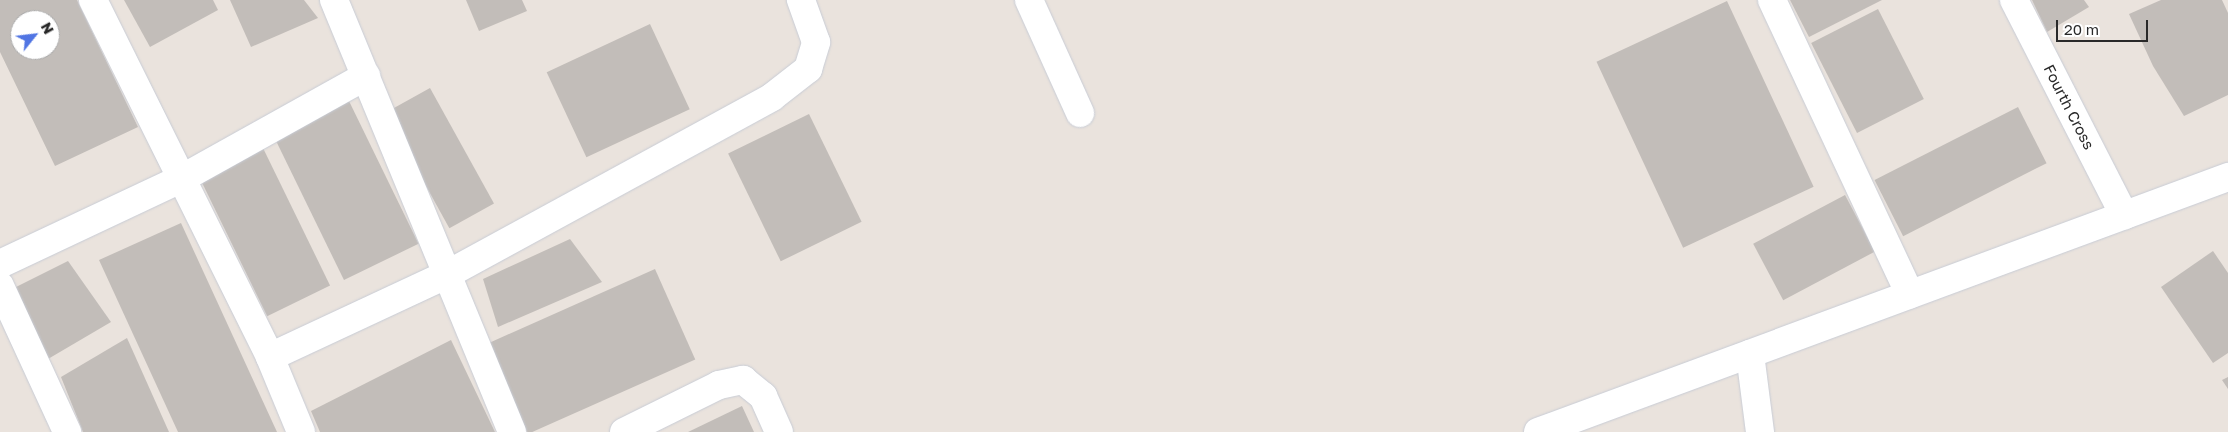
<!DOCTYPE html>
<style>
body{margin:0}
#map{position:relative;width:2228px;height:432px;overflow:hidden;background:#eae3dd;font-family:"Golos Text",sans-serif}
div>[style]{position:absolute}
.building>*{inset:0;background:#c2bdb9;transform-origin:0 0}
.roads{filter:drop-shadow(0 0 1px #c8ccd5) drop-shadow(0 0 1px #c8ccd5)}
.minor>*{height:28px;margin:-14px;padding:0 14px;transform-origin:14px;border-radius:14px;background:#fff}
span{translate:-50% -50%;white-space:nowrap;text-align:center;line-height:1.15;-webkit-text-stroke:4.5px #fff;paint-order:stroke}
.street-label{font-size:15px;color:#292929}
.north{position:absolute;left:10px;top:10px;width:50px;height:50px;box-sizing:border-box;background:#fff;border:1px solid #a9a9a9;border-radius:50%;rotate:61deg;font-size:14px;font-weight:700;line-height:20px;text-align:center;color:#292929}
.north::after{content:'';display:block;margin:auto;width:18px;height:22px;background:#5175e3;clip-path:polygon(50% 0,100% 100%,50% 72%,0 100%)}
.scale{position:absolute;left:2056px;top:20px;width:92px;height:22px;box-sizing:border-box;border:2px solid #292929;border-top:0;padding-left:6px;font-size:15px;line-height:18px;white-space:nowrap;color:#292929;-webkit-text-stroke:4px #fff;paint-order:stroke}
</style>
<div id="map">
<div class="building">
<div style="clip-path:polygon(evenodd,0 0,77px 0,138px 127px,55px 166px,0 52px,0 0,20px 20px,50px 20px,50px 50px,20px 50px,20px 20px)"></div>
<div style="clip-path:polygon(124px 0,213px 0,218px 10px,150px 47px)"></div>
<div style="clip-path:polygon(230px 0,304px 0,318px 18px,251px 47px)"></div>
<div style="clip-path:polygon(466px 0,522px 0,527px 11px,479px 31px)"></div>
<div style="clip-path:polygon(1790px 0,1882px 0,1809px 37px)"></div>
<div style="clip-path:polygon(2032px 0,2084px 0,2089px 7px,2047px 32px)"></div>
<div style="clip-path:polygon(2161px 0,2222px 0,2228px 13px,2228px 95px,2184px 116px,2153px 66px,2129px 14px)"></div>
<div style="left:1727px;top:1px;width:205px;height:144px;rotate:65deg"></div>
<div style="left:1878px;top:9px;width:101px;height:75px;rotate:63deg"></div>
<div style="left:650px;top:24px;width:94px;height:114px;rotate:65deg"></div>
<div style="left:430px;top:88px;width:132px;height:51px;rotate:61deg"></div>
<div style="left:348px;top:99px;width:161px;height:83px;rotate:64deg"></div>
<div style="left:2018px;top:107px;width:63px;height:161px;rotate:63deg"></div>
<div style="left:809px;top:114px;width:120px;height:90px;rotate:64deg"></div>
<div style="left:263px;top:148px;width:153px;height:70px;rotate:64deg"></div>
<div style="left:1845px;top:195px;width:64px;height:104px;rotate:62deg"></div>
<div style="clip-path:polygon(181px 223px,277px 432px,178px 432px,99px 260px)"></div>
<div style="clip-path:polygon(570px 239px,602px 282px,498px 327px,483px 279px)"></div>
<div style="clip-path:polygon(2213px 251px,2228px 273px,2228px 353px,2213px 363px,2161px 287px)"></div>
<div style="clip-path:polygon(68px 261px,111px 322px,48px 359px,16px 287px)"></div>
<div style="left:655px;top:269px;width:99px;height:183px;rotate:66deg"></div>
<div style="clip-path:polygon(127px 338px,169px 432px,83px 432px,61px 377px)"></div>
<div style="clip-path:polygon(451px 340px,495px 432px,320px 432px,311px 411px)"></div>
<div style="clip-path:polygon(2228px 377px,2228px 389px,2222px 380px)"></div>
<div style="clip-path:polygon(742px 406px,754px 432px,688px 432px)"></div>
</div>
<div class="roads">
<div class="minor">
<div style="left:93px;top:0;width:398px;rotate:63.6deg"></div>
<div style="left:270px;top:357px;width:81px;rotate:67.5deg"></div>
<div style="left:334px;top:0;width:467px;rotate:67.6deg"></div>
<div style="left:1029px;top:0;width:124px;rotate:65.7deg"></div>
<div style="left:1772px;top:0;width:325px;rotate:64.9deg"></div>
<div style="left:2014px;top:0;width:242px;rotate:62.9deg"></div>
<div style="left:0;top:264px;width:200px;rotate:-25.2deg"></div>
<div style="left:181px;top:179px;width:212px;rotate:-29.1deg"></div>
<div style="left:0;top:286px;width:161px;rotate:65.3deg"></div>
<div style="left:1750px;top:354px;width:79px;rotate:82.7deg"></div>
<div style="left:270px;top:357px;width:194px;rotate:-25deg"></div>
<div style="left:446px;top:275px;width:371px;rotate:-28.6deg"></div>
<div style="left:772px;top:97px;width:46px;rotate:-37.9deg"></div>
<div style="left:808px;top:69px;width:28px;rotate:-73deg"></div>
<div style="left:816px;top:42px;width:45px;rotate:-109.7deg"></div>
<div style="left:624px;top:432px;width:106px;rotate:-26.3deg"></div>
<div style="left:719px;top:385px;width:25px;rotate:-12deg"></div>
<div style="left:743px;top:380px;width:26px;rotate:39deg"></div>
<div style="left:763px;top:396px;width:39px;rotate:66deg"></div>
<div style="left:1538px;top:432px;width:736px;rotate:-20.28deg"></div>
</div>
</div>
<div class="street-label">
<span style="left:2069px;top:107px;rotate:63deg">Fourth Cross</span>
</div>
<div class="north">N</div>
<div class="scale">20 m</div>
</div>
